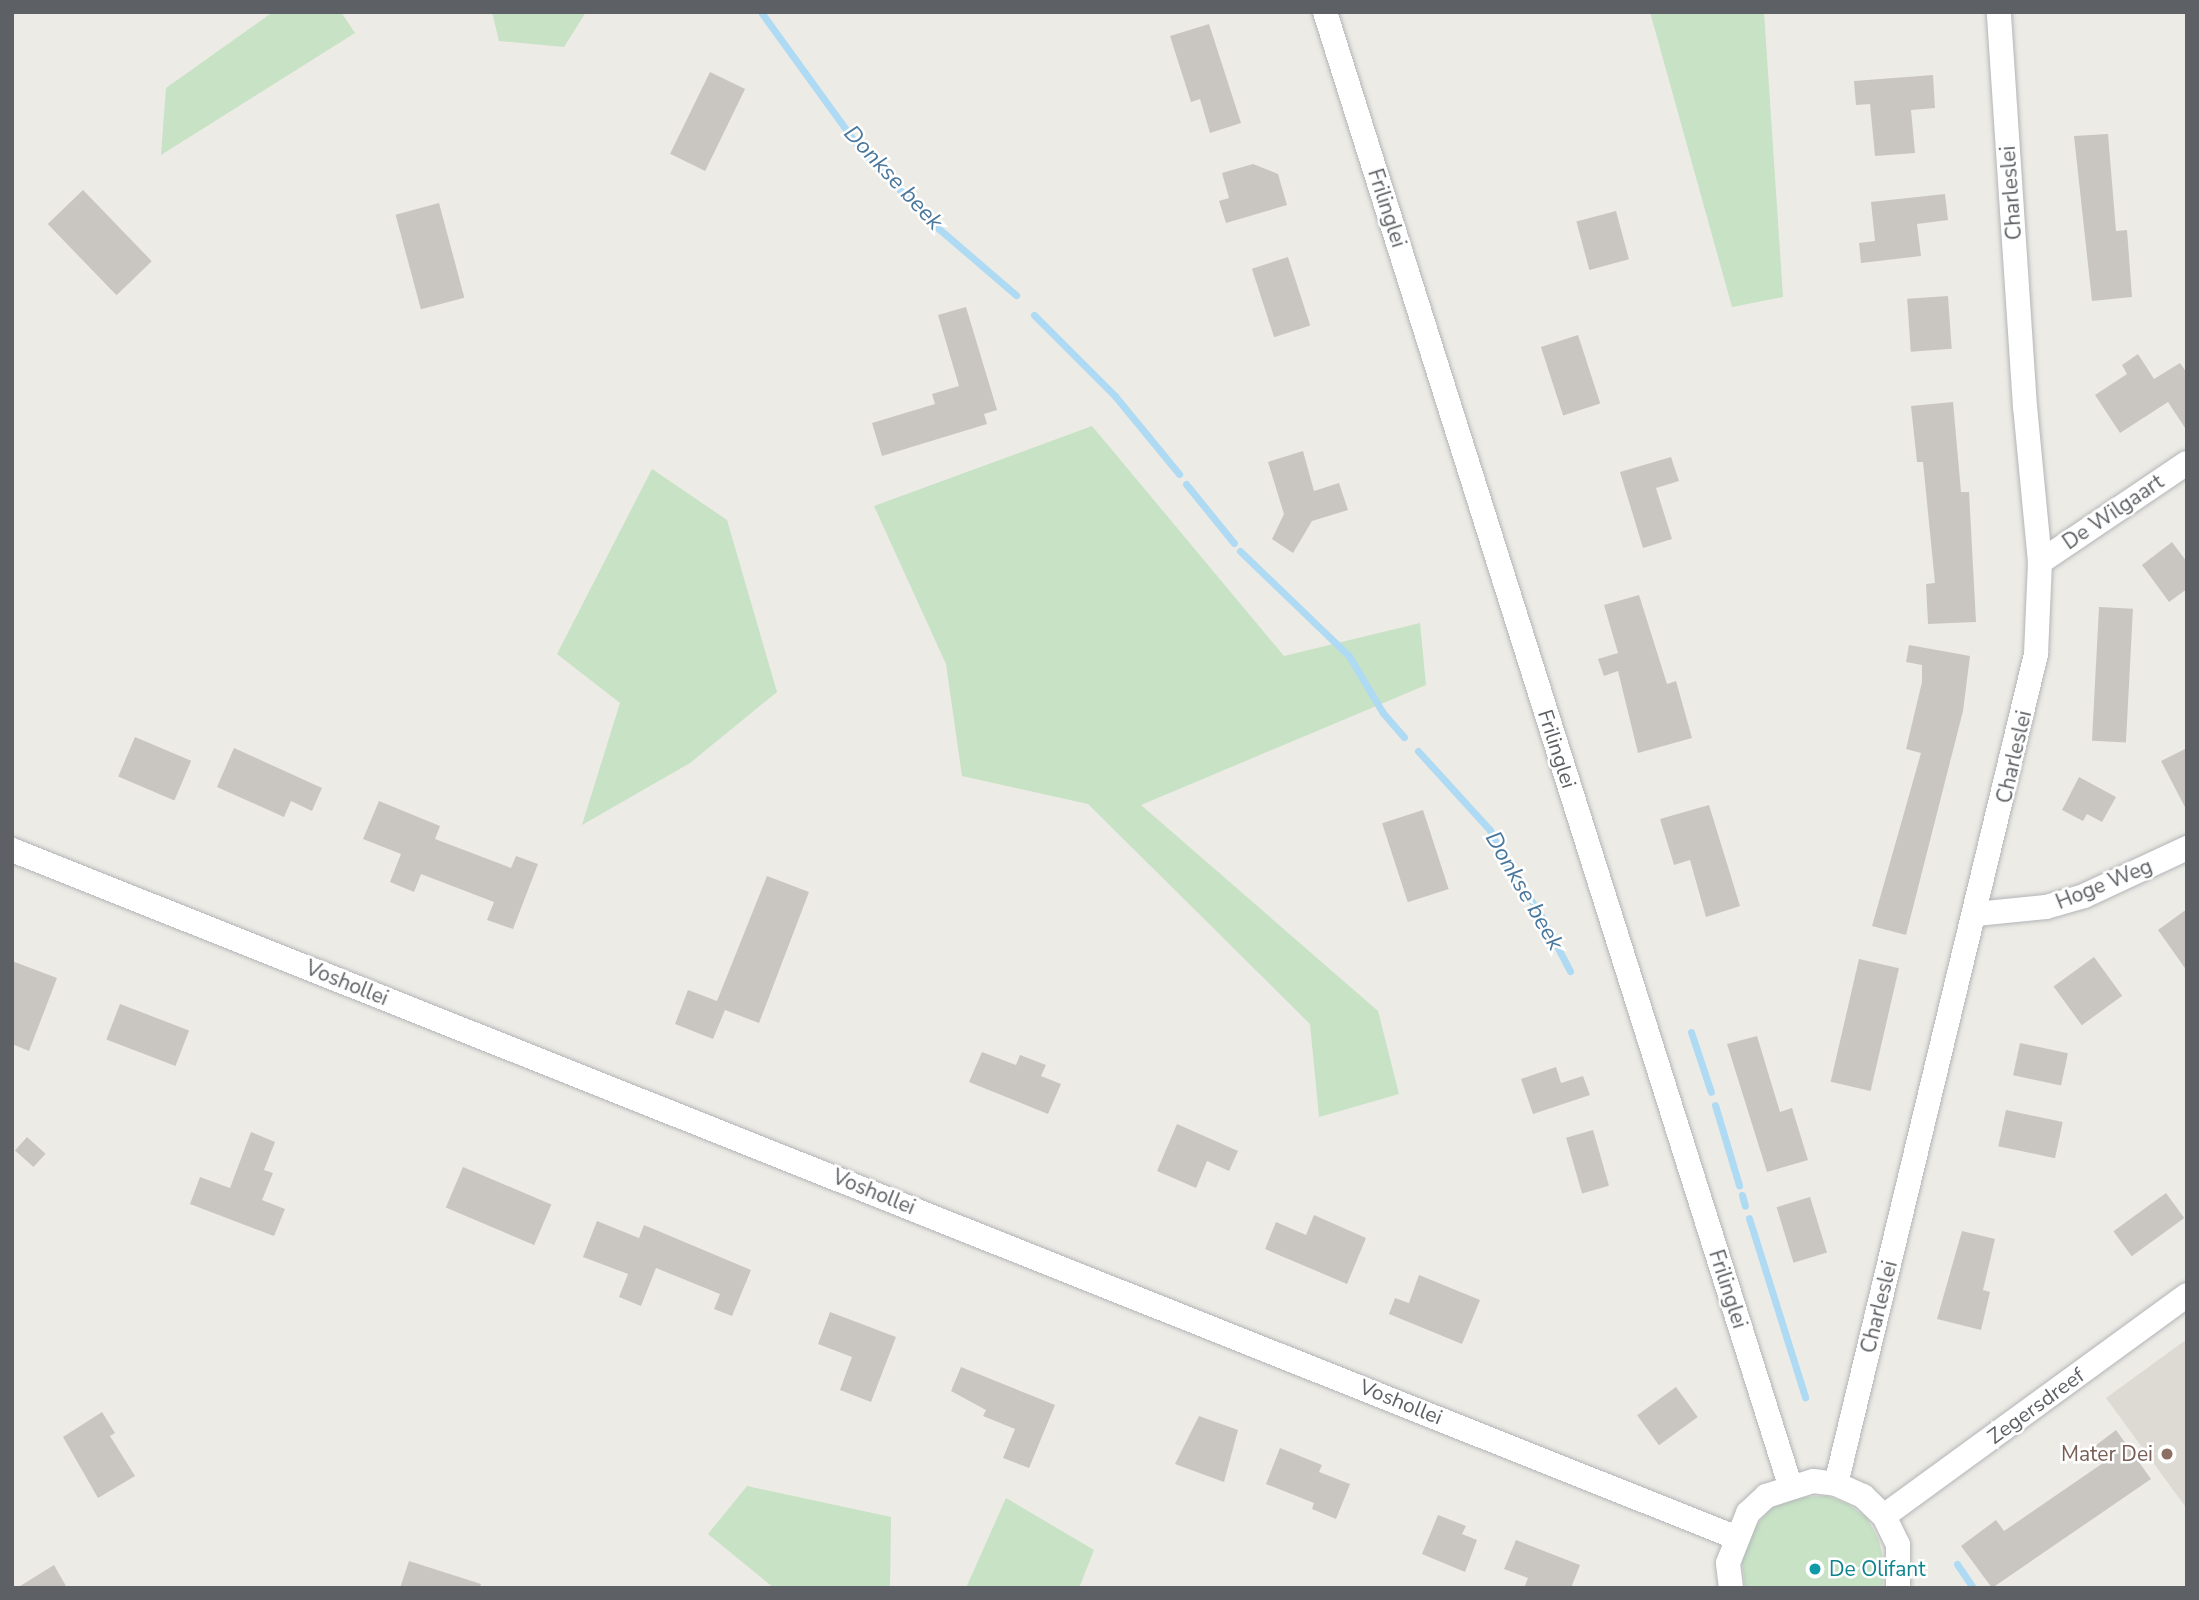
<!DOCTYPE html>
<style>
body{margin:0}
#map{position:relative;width:2199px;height:1600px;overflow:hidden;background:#edebe5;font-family:"Nunito Sans",sans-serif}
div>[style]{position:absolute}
.education>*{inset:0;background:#dddad4}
.green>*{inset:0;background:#c7e2c5}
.stream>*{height:7px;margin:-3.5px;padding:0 3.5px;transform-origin:3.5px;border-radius:3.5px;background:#aedaf4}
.building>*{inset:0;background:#c9c6c2;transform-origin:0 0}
.roads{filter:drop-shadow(0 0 2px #b2b5b8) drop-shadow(0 0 2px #b2b5b8)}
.minor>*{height:24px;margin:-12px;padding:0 12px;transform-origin:12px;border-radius:12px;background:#fff}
.dots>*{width:19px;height:19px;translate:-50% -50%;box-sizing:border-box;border:4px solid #fff;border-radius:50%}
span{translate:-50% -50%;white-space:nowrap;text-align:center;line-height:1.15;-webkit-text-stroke:5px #fff;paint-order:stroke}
.street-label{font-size:21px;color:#5d6064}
.education-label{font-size:21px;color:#785e54}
.right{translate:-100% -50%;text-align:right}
.culture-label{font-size:21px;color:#0d838f}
.left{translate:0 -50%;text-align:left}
.water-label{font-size:23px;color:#4a779c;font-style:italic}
.frame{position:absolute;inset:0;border:14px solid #5d6064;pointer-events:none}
</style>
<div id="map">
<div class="education">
<div style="clip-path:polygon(2187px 1339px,2187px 1509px,2106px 1398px)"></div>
</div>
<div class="green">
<div style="clip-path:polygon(273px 12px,341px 12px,355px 33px,161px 155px,166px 88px)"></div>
<div style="clip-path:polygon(492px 12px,586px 12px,564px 47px,499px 41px)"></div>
<div style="clip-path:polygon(1650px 12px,1764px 12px,1783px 297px,1732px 307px)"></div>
<div style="clip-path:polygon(1092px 426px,1284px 656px,1420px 623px,1426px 685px,1141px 805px,1378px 1011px,1399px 1094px,1319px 1117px,1310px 1024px,1088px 804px,962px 776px,946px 664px,874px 506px)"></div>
<div style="clip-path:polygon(652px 469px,727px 520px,777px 692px,690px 763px,582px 825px,620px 703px,557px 654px)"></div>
<div style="clip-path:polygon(747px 1486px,891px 1517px,890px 1588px,774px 1588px,708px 1534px)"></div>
<div style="clip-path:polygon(1827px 1496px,1848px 1504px,1867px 1518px,1879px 1540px,1885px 1568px,1882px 1588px,1745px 1588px,1742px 1561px,1752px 1531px,1771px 1508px,1800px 1497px)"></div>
<div style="clip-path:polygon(1006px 1498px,1094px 1550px,1079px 1588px,966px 1588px)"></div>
</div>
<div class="stream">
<div style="left:761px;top:12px;width:174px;rotate:54.1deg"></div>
<div style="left:863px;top:153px;width:106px;rotate:45deg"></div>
<div style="left:938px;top:228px;width:103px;rotate:40.7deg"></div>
<div style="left:1034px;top:315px;width:115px;rotate:45deg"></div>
<div style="left:1115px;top:396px;width:101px;rotate:50.6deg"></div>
<div style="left:1186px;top:484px;width:76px;rotate:50.9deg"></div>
<div style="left:1240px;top:551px;width:151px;rotate:43.9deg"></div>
<div style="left:1349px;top:656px;width:66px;rotate:59.2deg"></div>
<div style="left:1383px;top:713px;width:32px;rotate:49deg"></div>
<div style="left:1418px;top:751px;width:107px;rotate:47.7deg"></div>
<div style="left:1490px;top:830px;width:41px;rotate:65.3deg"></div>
<div style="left:1507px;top:867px;width:53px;rotate:54.2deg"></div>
<div style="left:1538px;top:910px;width:69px;rotate:62.3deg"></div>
<div style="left:1691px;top:1032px;width:63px;rotate:71.6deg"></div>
<div style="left:1715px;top:1105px;width:84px;rotate:73.3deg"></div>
<div style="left:1742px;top:1195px;width:11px;rotate:75deg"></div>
<div style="left:1749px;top:1218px;width:188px;rotate:72.6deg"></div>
<div style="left:1957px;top:1564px;width:29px;rotate:56deg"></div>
</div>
<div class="building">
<div style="clip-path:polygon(1209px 24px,1241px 123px,1210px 133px,1200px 99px,1191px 102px,1170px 36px)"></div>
<div style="left:710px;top:72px;width:39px;height:91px;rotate:26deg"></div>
<div style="clip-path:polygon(1933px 75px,1935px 108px,1911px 110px,1915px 153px,1875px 156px,1870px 104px,1856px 105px,1854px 81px)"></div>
<div style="clip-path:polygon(2108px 134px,2116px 231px,2127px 230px,2132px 297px,2092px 301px,2074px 136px)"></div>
<div style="clip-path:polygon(1253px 164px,1278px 174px,1287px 205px,1226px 223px,1219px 201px,1229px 198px,1222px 173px)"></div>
<div style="left:83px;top:190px;width:99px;height:49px;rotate:46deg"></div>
<div style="clip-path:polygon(1945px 194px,1948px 220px,1917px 224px,1921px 256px,1861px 263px,1859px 243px,1875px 241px,1871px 202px)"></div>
<div style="left:439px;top:203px;width:98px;height:45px;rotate:75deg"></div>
<div style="left:1616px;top:211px;width:50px;height:41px;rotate:75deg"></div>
<div style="left:1288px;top:257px;width:72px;height:38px;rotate:72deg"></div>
<div style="left:1948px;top:296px;width:53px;height:41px;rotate:86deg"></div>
<div style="clip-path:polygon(966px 307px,997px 410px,984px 414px,987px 424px,882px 456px,872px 423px,935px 404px,932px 394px,959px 386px,938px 315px)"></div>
<div style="left:1578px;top:335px;width:72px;height:39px;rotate:72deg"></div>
<div style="clip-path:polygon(2138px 354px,2154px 379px,2180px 363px,2187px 373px,2187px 431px,2168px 402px,2120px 433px,2095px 395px,2127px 374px,2122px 365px)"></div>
<div style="clip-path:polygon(1953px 402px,1961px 492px,1969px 492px,1976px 622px,1928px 624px,1926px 584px,1935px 583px,1923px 462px,1917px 462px,1911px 406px)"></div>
<div style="clip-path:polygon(1303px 451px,1314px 491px,1339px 483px,1348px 510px,1312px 521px,1293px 553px,1272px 539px,1284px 514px,1268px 462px)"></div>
<div style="clip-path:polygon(1671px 457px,1679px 481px,1656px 488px,1672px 539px,1643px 548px,1620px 472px)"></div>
<div style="clip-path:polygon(2172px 542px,2187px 562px,2187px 589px,2169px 602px,2142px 565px)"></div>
<div style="clip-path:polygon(1639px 595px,1667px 684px,1676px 681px,1692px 738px,1638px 753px,1618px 671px,1604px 676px,1598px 659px,1618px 653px,1604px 605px)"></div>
<div style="left:2099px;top:607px;width:34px;height:134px;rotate:3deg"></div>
<div style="clip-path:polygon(1909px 645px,1970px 656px,1963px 711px,1906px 935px,1872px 926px,1921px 753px,1906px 749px,1922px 682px,1922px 665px,1906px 662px)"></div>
<div style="left:135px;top:737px;width:61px;height:43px;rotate:23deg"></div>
<div style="clip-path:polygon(234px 748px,322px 788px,312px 811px,291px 801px,284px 817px,217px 787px)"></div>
<div style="clip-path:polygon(2187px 748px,2187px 811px,2161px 761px)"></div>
<div style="clip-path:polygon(2079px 777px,2116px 797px,2102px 822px,2087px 814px,2083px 821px,2062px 810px)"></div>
<div style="clip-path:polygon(379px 801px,440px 826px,435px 839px,511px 868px,516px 856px,538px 864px,513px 929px,487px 920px,494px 902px,421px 874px,414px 892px,390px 882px,401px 854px,363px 839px)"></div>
<div style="clip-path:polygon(1709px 805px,1740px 906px,1706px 917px,1690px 860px,1674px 865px,1660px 819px)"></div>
<div style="left:1423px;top:810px;width:83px;height:43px;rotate:72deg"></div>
<div style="clip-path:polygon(767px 876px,809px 892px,759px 1023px,725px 1010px,713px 1039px,675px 1024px,688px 990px,717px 1001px)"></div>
<div style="clip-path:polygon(2187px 909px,2187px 971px,2158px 930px)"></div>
<div style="left:2094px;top:957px;width:48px;height:50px;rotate:54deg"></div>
<div style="left:1859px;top:959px;width:41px;height:126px;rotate:13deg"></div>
<div style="clip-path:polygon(12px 961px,57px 978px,29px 1051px,12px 1044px)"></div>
<div style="left:120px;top:1004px;width:74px;height:38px;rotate:21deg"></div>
<div style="clip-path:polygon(1757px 1036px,1780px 1112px,1792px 1108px,1808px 1160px,1767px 1172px,1727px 1044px)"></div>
<div style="left:2020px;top:1043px;width:49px;height:33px;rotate:12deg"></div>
<div style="clip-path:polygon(982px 1052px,1016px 1065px,1020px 1055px,1046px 1065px,1041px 1076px,1061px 1084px,1048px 1114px,969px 1082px)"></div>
<div style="clip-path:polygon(1556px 1067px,1561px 1083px,1583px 1076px,1590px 1095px,1533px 1114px,1521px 1079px)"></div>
<div style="left:2006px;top:1110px;width:58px;height:37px;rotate:12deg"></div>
<div style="clip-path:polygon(1177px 1124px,1238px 1151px,1229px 1171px,1207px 1161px,1196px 1188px,1157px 1171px)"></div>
<div style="left:1593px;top:1130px;width:58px;height:28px;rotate:74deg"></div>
<div style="clip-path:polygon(251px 1132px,275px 1142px,264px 1170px,273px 1173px,262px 1200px,285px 1209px,274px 1236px,190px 1204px,200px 1177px,230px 1188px)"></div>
<div style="left:27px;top:1137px;width:25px;height:18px;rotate:42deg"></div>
<div style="left:463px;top:1167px;width:96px;height:44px;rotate:23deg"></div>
<div style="left:2166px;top:1193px;width:31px;height:65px;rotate:54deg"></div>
<div style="left:1810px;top:1197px;width:58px;height:35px;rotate:73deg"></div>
<div style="clip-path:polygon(1314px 1215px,1366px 1238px,1347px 1284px,1265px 1249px,1276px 1222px,1306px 1235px)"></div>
<div style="clip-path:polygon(597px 1221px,639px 1238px,644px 1225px,751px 1270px,732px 1316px,714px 1309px,720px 1294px,656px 1268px,641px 1306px,619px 1297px,628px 1274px,583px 1257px)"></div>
<div style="clip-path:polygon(1962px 1231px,1995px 1239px,1983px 1290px,1990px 1292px,1981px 1330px,1937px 1319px)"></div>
<div style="clip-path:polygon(1419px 1275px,1480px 1300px,1462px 1344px,1389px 1314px,1395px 1298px,1409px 1303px)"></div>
<div style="clip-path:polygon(830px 1312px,896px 1337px,871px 1402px,840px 1390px,852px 1357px,818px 1344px)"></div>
<div style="clip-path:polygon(961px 1367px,1055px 1405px,1029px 1468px,1003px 1458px,1015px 1429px,983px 1416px,986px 1410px,951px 1391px)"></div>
<div style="left:1676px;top:1387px;width:37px;height:48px;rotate:54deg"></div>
<div style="clip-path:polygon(102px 1412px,115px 1433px,110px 1436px,135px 1476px,98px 1498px,63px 1437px)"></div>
<div style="clip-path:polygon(1199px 1416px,1238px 1430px,1224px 1482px,1175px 1464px)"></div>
<div style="clip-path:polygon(2116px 1430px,2151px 1479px,1992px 1588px,1961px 1546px,1996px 1520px,2004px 1531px,2106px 1461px,2095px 1446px)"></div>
<div style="clip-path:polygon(1280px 1448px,1322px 1465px,1319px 1472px,1350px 1484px,1336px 1519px,1312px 1509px,1314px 1503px,1266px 1484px)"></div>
<div style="clip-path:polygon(1438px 1515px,1466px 1526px,1462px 1534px,1477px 1540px,1465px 1572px,1422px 1554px)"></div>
<div style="clip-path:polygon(1516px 1540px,1580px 1565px,1571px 1588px,1524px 1588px,1528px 1578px,1504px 1569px)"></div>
<div style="clip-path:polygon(409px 1561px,481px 1584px,480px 1588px,400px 1588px)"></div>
<div style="clip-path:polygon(54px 1565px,67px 1588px,17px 1588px)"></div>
</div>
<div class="roads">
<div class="minor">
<div style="left:1325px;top:12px;width:1545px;rotate:72.48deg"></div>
<div style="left:2040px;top:562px;width:177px;rotate:-34deg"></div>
<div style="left:12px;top:850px;width:1855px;rotate:21.74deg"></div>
<div style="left:1976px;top:914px;width:70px;rotate:-5.7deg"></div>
<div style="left:2046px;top:907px;width:40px;rotate:-16deg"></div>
<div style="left:2084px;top:896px;width:114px;rotate:-25deg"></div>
<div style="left:1836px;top:1484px;width:854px;rotate:-76.45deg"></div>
<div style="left:2036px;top:654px;width:92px;rotate:-87.5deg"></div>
<div style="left:2040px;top:562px;width:156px;rotate:-95.5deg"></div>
<div style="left:2025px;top:407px;width:396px;rotate:-93.8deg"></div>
<div style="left:1884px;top:1516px;width:375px;rotate:-36.1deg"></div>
<div style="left:1731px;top:1588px;width:25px;rotate:-97deg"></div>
<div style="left:1728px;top:1563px;width:54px;rotate:-68.2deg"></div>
<div style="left:1748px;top:1513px;width:25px;rotate:-43deg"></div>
<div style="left:1766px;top:1496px;width:49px;rotate:-17.7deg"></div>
<div style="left:1813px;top:1481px;width:23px;rotate:7deg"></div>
<div style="left:1836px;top:1484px;width:30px;rotate:24deg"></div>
<div style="left:1863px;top:1496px;width:29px;rotate:44deg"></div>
<div style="left:1884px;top:1516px;width:32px;rotate:64deg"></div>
<div style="left:1898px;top:1545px;width:43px;rotate:90deg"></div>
</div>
</div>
<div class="dots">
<div style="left:2167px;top:1454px;background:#8d6e63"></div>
<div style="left:1815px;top:1569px;background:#0f9aa8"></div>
</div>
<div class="street-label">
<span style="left:2011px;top:193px;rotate:-94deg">Charleslei</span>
<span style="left:1387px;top:208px;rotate:72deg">Frilinglei</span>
<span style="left:2113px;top:512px;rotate:-34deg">De Wilgaart</span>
<span style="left:1557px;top:749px;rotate:72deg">Frilinglei</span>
<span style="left:2014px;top:757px;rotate:-77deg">Charleslei</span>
<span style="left:2104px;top:884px;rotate:-22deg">Hoge Weg</span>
<span style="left:347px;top:983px;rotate:22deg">Voshollei</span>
<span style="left:874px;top:1192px;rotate:22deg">Voshollei</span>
<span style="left:1728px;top:1289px;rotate:72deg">Frilinglei</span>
<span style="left:1879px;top:1307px;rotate:-76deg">Charleslei</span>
<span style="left:1401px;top:1402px;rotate:22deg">Voshollei</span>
<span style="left:2036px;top:1406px;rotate:-36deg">Zegersdreef</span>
</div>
<div class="education-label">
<span class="right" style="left:2153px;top:1454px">Mater Dei</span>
</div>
<div class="culture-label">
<span class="left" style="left:1829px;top:1569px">De Olifant</span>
</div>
<div class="water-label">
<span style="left:893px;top:178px;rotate:47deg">Donkse beek</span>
<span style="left:1524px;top:891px;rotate:60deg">Donkse beek</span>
</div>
<div class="frame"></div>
</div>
